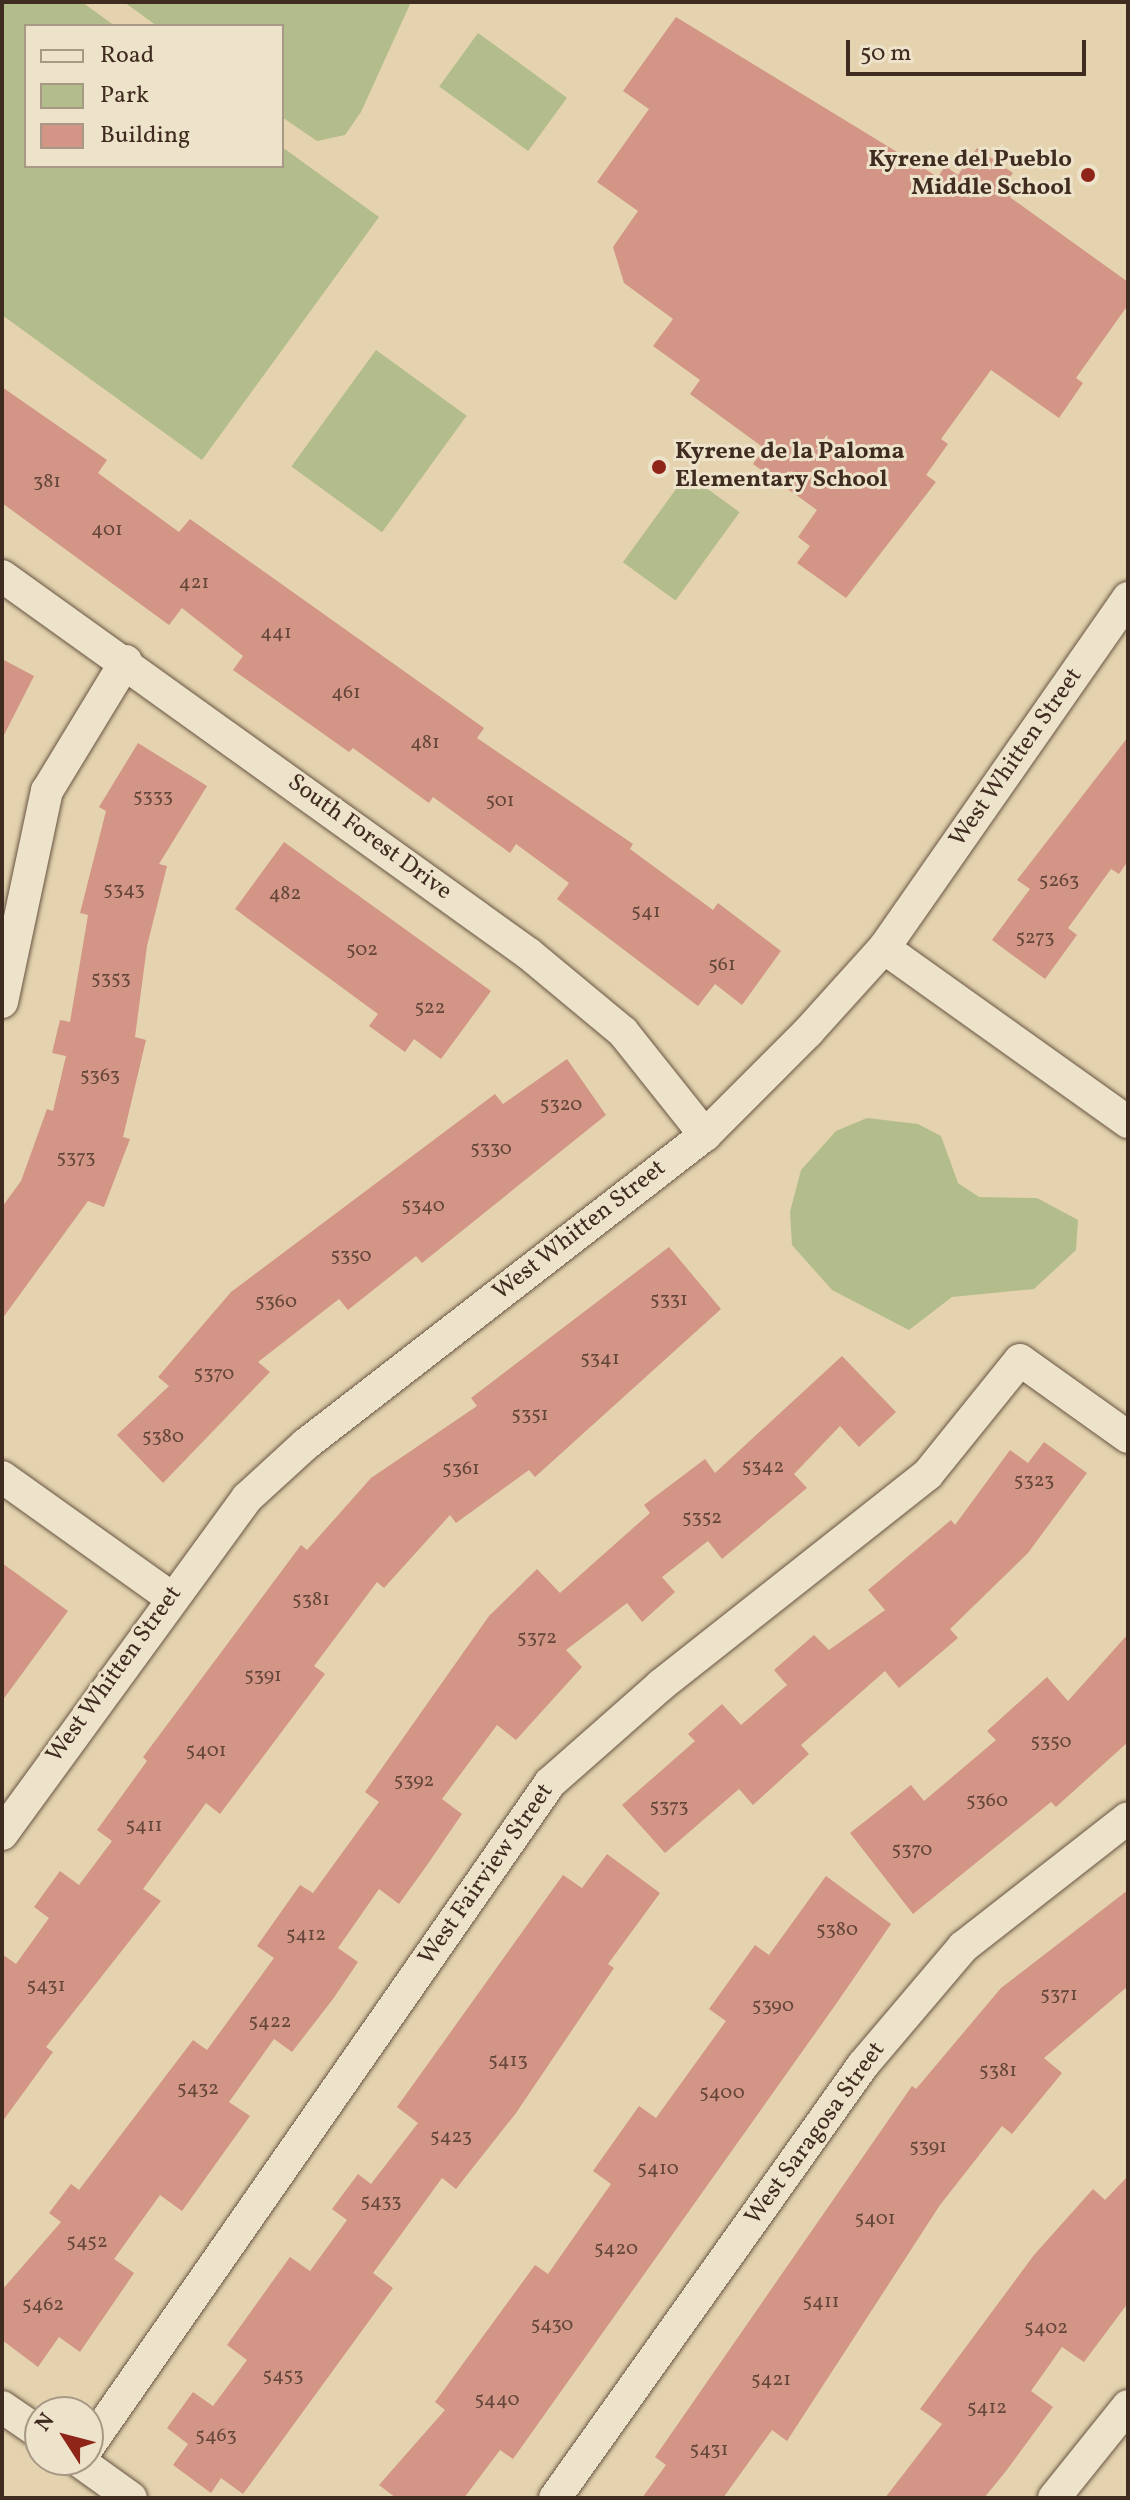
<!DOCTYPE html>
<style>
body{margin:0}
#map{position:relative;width:1130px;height:2500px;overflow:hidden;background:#e4d3ae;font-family:Vollkorn,serif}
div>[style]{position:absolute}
.green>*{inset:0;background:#b3bc8b;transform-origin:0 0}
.building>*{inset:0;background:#d29586}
.roads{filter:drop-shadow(0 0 2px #695544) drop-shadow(0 0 2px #695544)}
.minor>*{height:32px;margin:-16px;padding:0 16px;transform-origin:16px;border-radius:16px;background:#ede2ca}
.dots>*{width:22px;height:22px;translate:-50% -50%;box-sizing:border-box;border:4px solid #ede2ca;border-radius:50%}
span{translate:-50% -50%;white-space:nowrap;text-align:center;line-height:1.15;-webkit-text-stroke:6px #ede2ca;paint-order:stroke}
.number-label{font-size:20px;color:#64463a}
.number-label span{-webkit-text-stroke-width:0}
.poi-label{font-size:24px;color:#402b20;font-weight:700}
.right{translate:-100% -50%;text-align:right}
.left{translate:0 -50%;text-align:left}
.street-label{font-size:24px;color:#402b20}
.frame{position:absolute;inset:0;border:4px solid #402b20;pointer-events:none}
.legend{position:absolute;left:24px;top:24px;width:260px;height:144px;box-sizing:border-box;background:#ede2ca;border:2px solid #a89986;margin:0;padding:10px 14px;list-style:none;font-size:24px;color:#402b20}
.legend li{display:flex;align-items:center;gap:16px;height:40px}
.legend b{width:40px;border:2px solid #a89986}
.north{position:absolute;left:24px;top:2396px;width:80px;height:80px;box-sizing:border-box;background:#ede2ca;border:2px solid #a89986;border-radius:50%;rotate:306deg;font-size:22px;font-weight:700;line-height:32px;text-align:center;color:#402b20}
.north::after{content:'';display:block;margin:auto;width:28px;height:36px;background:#8f2418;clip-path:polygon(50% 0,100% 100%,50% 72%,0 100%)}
.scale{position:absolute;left:846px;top:40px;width:240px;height:36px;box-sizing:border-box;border:4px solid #402b20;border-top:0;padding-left:10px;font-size:24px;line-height:28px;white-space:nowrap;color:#402b20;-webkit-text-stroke:6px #ede2ca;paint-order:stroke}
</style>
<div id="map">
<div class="green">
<div style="clip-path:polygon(2px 2px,82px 2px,115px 26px,26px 26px,26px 166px,282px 166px,282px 147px,379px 217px,202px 460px,2px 315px)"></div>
<div style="clip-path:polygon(124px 2px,411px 2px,361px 112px,345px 135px,317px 141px,282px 117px,282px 26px,157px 26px)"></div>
<div style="left:478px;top:33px;width:110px;height:66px;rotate:36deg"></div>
<div style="left:376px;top:350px;width:112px;height:144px;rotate:36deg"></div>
<div style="left:687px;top:474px;width:65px;height:109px;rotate:36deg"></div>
<div style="clip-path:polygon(867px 1118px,918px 1124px,941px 1136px,958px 1183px,979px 1197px,1037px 1198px,1078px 1220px,1076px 1250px,1034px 1289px,952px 1297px,909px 1330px,832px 1290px,792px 1245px,790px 1212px,801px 1170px,836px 1131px)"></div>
</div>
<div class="building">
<div style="clip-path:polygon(676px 17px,938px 177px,945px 166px,958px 175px,977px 148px,1013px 173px,1003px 186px,1011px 198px,1128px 282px,1128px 305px,1076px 378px,1083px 383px,1059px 418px,991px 370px,941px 439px,948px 444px,926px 475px,936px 482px,846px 598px,797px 563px,810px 546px,798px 537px,817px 510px,753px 464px,764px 448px,690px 394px,700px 380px,653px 346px,673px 319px,624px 283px,613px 247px,638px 211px,597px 182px,649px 109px,623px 91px)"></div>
<div style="clip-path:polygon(2px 387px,107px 460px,98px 473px,179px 532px,190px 519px,484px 728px,477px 738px,633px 844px,630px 849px,713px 910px,718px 903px,781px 951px,742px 1005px,715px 984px,698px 1006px,557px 899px,569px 883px,516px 844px,510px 853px,433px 797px,429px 803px,353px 748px,349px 752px,233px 670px,243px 656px,182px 608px,169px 625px,2px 503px)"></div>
<div style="clip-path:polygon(2px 659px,34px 676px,2px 739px)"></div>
<div style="clip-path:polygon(1128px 737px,1128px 861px,1119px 874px,1111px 869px,1068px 928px,1077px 935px,1045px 979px,992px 940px,1030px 889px,1017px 880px)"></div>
<div style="clip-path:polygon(138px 743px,207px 786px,159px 864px,167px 866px,147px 946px,135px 1037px,146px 1040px,123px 1137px,130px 1139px,104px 1207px,88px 1201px,2px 1319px,2px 1207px,21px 1181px,47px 1109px,53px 1111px,66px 1056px,52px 1053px,60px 1020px,70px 1022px,88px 915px,80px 913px,106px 811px,99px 807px)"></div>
<div style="clip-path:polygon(284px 842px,491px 991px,441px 1059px,414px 1039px,405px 1052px,369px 1026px,378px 1014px,235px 909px)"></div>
<div style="clip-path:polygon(567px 1059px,606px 1115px,422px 1263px,416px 1256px,348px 1310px,339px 1299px,258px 1362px,270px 1372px,163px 1483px,117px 1435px,169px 1386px,158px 1377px,231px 1292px,495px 1094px,503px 1104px)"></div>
<div style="clip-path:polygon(669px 1247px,721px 1309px,535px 1477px,529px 1470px,456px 1523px,450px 1515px,384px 1588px,377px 1582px,314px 1666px,325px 1674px,220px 1814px,206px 1803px,143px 1889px,161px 1901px,46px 2047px,53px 2052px,2px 2122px,2px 1954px,16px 1964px,49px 1918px,34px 1907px,60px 1871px,79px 1885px,112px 1841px,97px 1830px,147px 1761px,143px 1757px,301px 1545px,307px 1550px,371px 1478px,477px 1406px,471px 1398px)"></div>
<div style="clip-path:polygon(842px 1356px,896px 1412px,859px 1447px,840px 1426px,794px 1474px,807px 1488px,722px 1559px,708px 1541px,662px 1577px,675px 1592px,642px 1622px,627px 1603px,566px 1650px,582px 1667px,516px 1740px,497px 1725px,442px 1799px,462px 1814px,425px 1868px,399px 1904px,379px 1889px,338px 1948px,358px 1962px,333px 1999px,292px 2052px,274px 2039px,229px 2102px,250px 2116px,182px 2211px,160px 2195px,114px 2259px,134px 2273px,80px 2352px,59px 2337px,38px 2367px,2px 2340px,2px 2290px,61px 2222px,49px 2213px,71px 2184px,79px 2190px,193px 2040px,207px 2050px,274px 1958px,257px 1946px,300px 1885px,313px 1893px,379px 1802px,365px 1792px,489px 1616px,537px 1569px,560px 1593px,650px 1513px,644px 1505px,705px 1459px,715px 1473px)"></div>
<div style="clip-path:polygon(1044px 1442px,1087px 1473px,1028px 1553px,950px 1629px,958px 1638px,899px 1688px,885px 1671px,801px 1745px,809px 1754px,753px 1805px,739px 1789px,665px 1853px,622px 1805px,695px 1741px,688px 1734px,722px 1704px,741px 1725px,787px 1685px,774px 1670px,814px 1635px,829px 1650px,885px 1610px,868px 1590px,951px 1520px,955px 1525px,1010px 1450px,1028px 1463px)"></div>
<div style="clip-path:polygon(2px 1563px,68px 1611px,2px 1701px)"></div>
<div style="clip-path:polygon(1128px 1634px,1128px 1742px,1056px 1807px,1051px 1802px,913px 1914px,850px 1833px,911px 1785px,924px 1801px,996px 1740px,987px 1731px,1047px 1677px,1068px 1701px)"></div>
<div style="clip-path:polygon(607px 1854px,660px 1893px,608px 1964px,614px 1968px,516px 2113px,456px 2189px,442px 2178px,373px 2273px,393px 2288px,243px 2494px,221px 2478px,211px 2493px,173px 2465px,188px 2444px,167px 2428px,193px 2392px,213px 2406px,247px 2360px,227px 2345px,267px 2289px,290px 2257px,310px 2271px,347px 2220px,332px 2209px,358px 2174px,371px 2184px,418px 2123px,397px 2107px,563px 1875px,582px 1888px)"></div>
<div style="clip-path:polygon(826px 1876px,891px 1924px,836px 2004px,513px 2459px,500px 2450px,464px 2498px,396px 2498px,379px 2485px,445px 2410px,435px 2402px,535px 2265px,548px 2274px,611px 2184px,593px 2171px,639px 2106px,656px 2118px,726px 2021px,709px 2009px,755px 1945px,769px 1955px)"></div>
<div style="clip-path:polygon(1128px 1890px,1128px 1986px,1044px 2058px,1062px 2073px,1012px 2134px,1002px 2126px,940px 2205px,787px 2441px,772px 2430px,723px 2498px,642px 2498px,666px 2465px,655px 2457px,912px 2086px,916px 2089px,1001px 1988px)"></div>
<div style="clip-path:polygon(1128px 2176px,1128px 2303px,1084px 2362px,1062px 2347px,1031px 2391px,1053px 2407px,1006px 2471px,984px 2498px,885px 2498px,942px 2424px,920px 2409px,1034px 2255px,1093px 2189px,1105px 2200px)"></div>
</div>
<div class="roads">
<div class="minor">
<div style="left:2px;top:576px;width:649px;rotate:35.65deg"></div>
<div style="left:529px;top:954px;width:122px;rotate:39.7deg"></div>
<div style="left:623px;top:1032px;width:132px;rotate:51.5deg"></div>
<div style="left:884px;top:948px;width:300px;rotate:35.5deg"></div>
<div style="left:2px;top:1002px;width:216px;rotate:-78deg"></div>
<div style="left:47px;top:791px;width:152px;rotate:-58.7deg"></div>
<div style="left:2px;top:1477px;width:206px;rotate:35.5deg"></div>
<div style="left:2px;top:1834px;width:416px;rotate:-53.9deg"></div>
<div style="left:247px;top:1498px;width:80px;rotate:-42.5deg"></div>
<div style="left:306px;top:1444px;width:505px;rotate:-37.76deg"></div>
<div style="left:705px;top:1135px;width:146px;rotate:-45deg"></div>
<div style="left:808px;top:1032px;width:113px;rotate:-47.9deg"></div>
<div style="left:884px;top:948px;width:427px;rotate:-55.1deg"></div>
<div style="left:2px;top:2407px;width:46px;rotate:34.4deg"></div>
<div style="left:88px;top:2447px;width:809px;rotate:-55.17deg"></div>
<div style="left:550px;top:1783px;width:148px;rotate:-41.4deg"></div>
<div style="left:661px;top:1685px;width:340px;rotate:-38.3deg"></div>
<div style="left:928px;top:1474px;width:146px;rotate:-51.1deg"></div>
<div style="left:1020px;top:1360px;width:133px;rotate:35.5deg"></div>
<div style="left:78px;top:2460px;width:65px;rotate:35.6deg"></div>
<div style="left:555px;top:2498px;width:531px;rotate:-54.58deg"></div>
<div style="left:863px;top:2065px;width:155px;rotate:-49.7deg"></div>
<div style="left:963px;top:1947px;width:209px;rotate:-38deg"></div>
<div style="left:1054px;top:2498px;width:118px;rotate:-51.2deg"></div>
</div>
</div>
<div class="dots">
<div style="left:1088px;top:175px;background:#8f2418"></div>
<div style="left:659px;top:467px;background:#8f2418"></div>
</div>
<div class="number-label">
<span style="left:47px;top:482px">381</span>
<span style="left:107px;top:530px">401</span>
<span style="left:194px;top:583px">421</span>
<span style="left:276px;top:633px">441</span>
<span style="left:346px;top:693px">461</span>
<span style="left:425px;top:743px">481</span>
<span style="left:153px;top:797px">5333</span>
<span style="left:500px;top:801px">501</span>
<span style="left:1059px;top:881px">5263</span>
<span style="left:124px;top:890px">5343</span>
<span style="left:285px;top:894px">482</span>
<span style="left:646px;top:912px">541</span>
<span style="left:1035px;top:938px">5273</span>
<span style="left:362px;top:950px">502</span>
<span style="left:722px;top:965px">561</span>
<span style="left:111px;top:979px">5353</span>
<span style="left:430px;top:1008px">522</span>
<span style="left:100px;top:1076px">5363</span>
<span style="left:561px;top:1105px">5320</span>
<span style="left:491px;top:1149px">5330</span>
<span style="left:76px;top:1158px">5373</span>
<span style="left:423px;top:1206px">5340</span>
<span style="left:351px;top:1256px">5350</span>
<span style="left:669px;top:1300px">5331</span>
<span style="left:276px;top:1302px">5360</span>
<span style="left:600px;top:1359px">5341</span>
<span style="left:214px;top:1374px">5370</span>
<span style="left:530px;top:1415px">5351</span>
<span style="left:163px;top:1437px">5380</span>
<span style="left:763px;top:1467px">5342</span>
<span style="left:461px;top:1469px">5361</span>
<span style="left:1034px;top:1481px">5323</span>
<span style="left:702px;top:1518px">5352</span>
<span style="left:311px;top:1600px">5381</span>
<span style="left:537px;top:1638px">5372</span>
<span style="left:263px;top:1676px">5391</span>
<span style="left:1051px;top:1742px">5350</span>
<span style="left:206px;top:1751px">5401</span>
<span style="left:414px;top:1781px">5392</span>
<span style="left:987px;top:1801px">5360</span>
<span style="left:669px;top:1807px">5373</span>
<span style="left:144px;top:1826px">5411</span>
<span style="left:912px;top:1850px">5370</span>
<span style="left:837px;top:1930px">5380</span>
<span style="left:306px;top:1935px">5412</span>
<span style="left:46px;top:1986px">5431</span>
<span style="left:1059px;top:1995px">5371</span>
<span style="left:773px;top:2006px">5390</span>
<span style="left:270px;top:2022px">5422</span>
<span style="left:508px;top:2061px">5413</span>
<span style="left:998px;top:2071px">5381</span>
<span style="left:198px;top:2089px">5432</span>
<span style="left:722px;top:2093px">5400</span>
<span style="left:451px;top:2137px">5423</span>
<span style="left:928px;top:2147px">5391</span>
<span style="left:658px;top:2169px">5410</span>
<span style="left:381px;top:2202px">5433</span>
<span style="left:875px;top:2219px">5401</span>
<span style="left:87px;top:2242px">5452</span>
<span style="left:616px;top:2249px">5420</span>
<span style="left:821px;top:2302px">5411</span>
<span style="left:43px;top:2305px">5462</span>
<span style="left:552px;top:2325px">5430</span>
<span style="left:1046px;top:2328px">5402</span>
<span style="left:283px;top:2376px">5453</span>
<span style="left:771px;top:2380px">5421</span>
<span style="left:497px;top:2400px">5440</span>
<span style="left:987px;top:2408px">5412</span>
<span style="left:216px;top:2436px">5463</span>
<span style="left:709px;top:2450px">5431</span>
</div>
<div class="poi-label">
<span class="right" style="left:1072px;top:175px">Kyrene del Pueblo<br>Middle School</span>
<span class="left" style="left:675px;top:467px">Kyrene de la Paloma<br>Elementary School</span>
</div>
<div class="street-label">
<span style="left:1017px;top:758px;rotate:-55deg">West Whitten Street</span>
<span style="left:369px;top:838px;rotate:36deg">South Forest Drive</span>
<span style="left:580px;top:1231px;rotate:-38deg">West Whitten Street</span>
<span style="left:115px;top:1675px;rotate:-54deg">West Whitten Street</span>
<span style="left:487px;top:1875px;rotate:-55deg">West Fairview Street</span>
<span style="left:816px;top:2134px;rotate:-54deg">West Saragosa Street</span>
</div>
<div class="frame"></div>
<ul class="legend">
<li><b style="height:10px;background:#ede2ca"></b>Road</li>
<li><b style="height:22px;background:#b3bc8b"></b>Park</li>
<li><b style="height:22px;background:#d29586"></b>Building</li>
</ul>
<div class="north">N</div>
<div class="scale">50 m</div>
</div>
